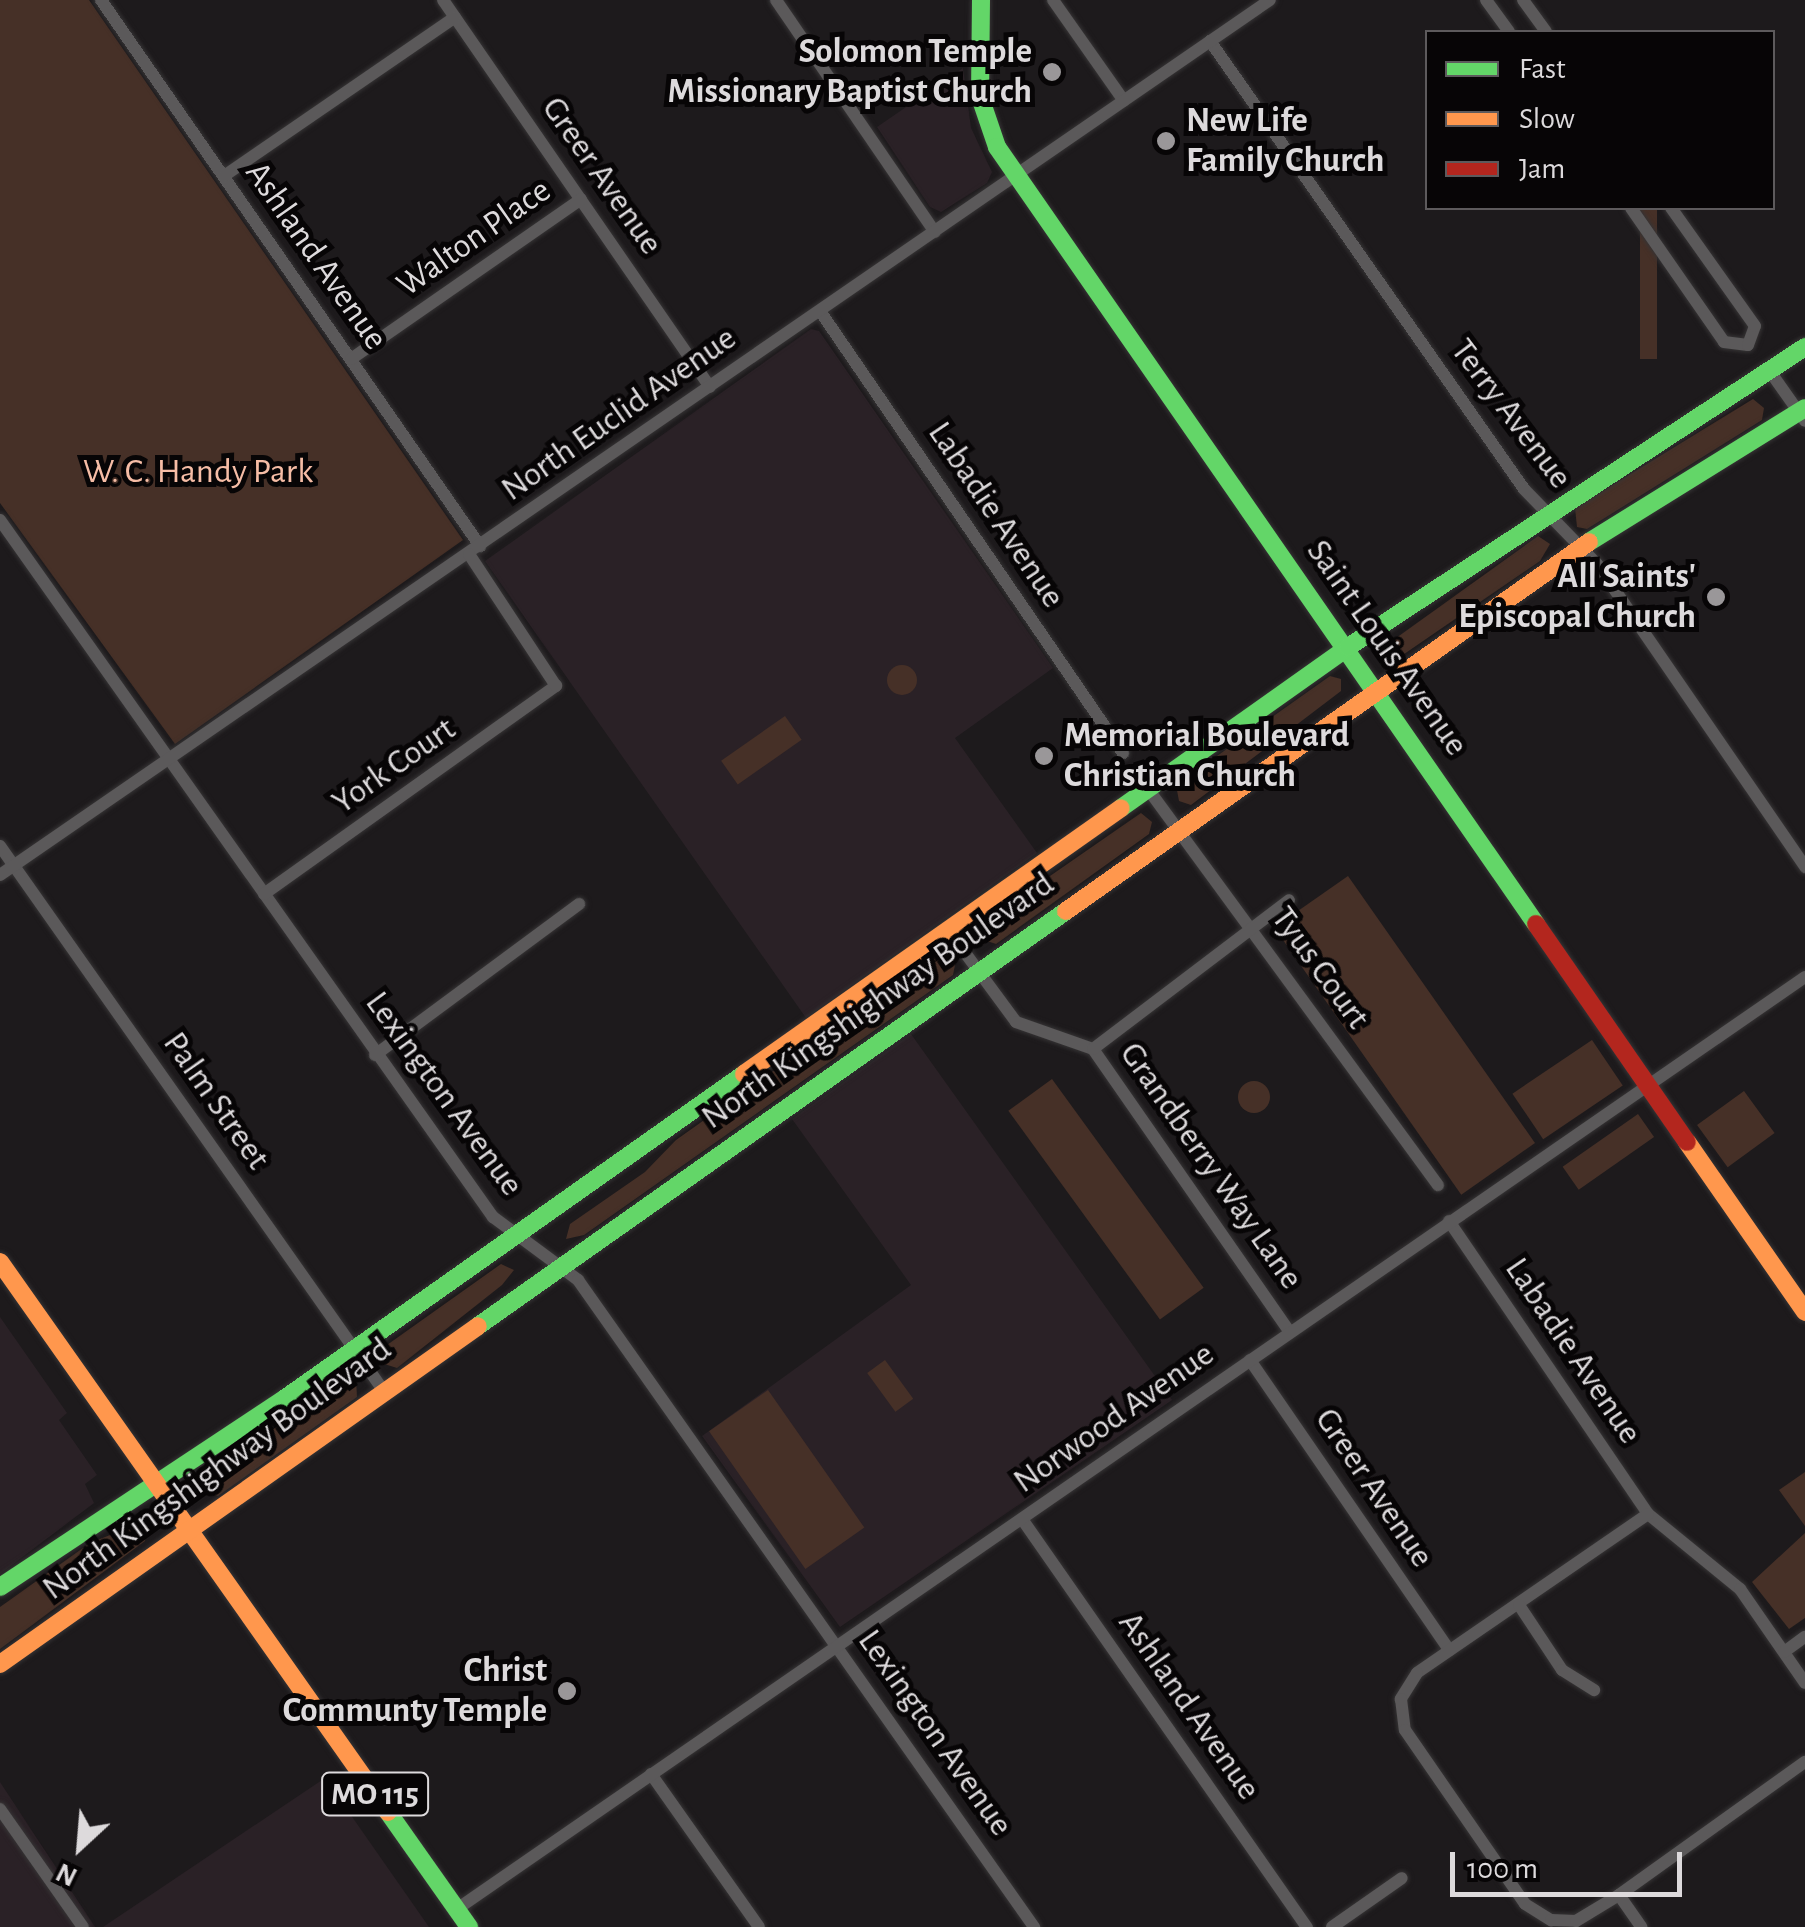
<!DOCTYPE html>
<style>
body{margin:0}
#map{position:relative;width:1805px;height:1927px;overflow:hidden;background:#1d1a1c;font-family:"Alegreya Sans",sans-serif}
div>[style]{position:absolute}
.built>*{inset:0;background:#2a2126}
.green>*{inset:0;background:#463027;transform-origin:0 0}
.round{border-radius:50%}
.roads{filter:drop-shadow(0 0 2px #363435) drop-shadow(0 0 2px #363435)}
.street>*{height:12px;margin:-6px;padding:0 6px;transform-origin:6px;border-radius:6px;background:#5b595a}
.fast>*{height:18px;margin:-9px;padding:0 9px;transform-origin:9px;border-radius:9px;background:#63d668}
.slow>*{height:18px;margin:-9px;padding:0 9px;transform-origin:9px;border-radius:9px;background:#ff974d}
.jam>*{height:18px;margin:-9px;padding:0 9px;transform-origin:9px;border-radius:9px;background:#b3261e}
.dots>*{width:28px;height:28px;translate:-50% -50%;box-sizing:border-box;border:5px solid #070506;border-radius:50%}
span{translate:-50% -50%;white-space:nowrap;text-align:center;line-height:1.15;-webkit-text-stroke:10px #070506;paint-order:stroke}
.shield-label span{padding:2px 8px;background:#070506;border:2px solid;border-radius:8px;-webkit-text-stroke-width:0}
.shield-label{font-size:32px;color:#dddadc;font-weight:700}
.poi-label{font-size:35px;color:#dddadc;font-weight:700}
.right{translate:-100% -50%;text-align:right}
.left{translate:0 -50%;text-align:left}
.street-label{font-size:35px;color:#dddadc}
.park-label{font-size:35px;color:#f6bda6}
.legend{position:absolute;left:1425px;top:30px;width:350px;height:180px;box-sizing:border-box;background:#070506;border:2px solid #5d5a5c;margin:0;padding:12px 18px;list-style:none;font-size:30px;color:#dddadc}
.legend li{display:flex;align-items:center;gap:20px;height:50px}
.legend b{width:50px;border:2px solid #5d5a5c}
.north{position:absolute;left:30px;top:1797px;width:100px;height:100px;-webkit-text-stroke:8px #070506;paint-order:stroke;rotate:206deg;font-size:28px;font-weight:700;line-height:40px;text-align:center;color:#dddadc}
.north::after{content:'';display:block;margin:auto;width:35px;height:45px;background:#dddadc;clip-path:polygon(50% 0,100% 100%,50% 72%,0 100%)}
.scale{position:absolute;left:1450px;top:1852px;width:232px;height:45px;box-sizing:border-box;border:5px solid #dddadc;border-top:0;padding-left:12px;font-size:30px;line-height:35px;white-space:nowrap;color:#dddadc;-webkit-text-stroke:8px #070506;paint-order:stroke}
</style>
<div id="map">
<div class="built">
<div style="clip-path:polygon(963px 68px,971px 128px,992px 172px,987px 183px,941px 212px,930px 207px,877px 127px)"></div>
<div style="clip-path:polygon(811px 329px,819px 331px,1053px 668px,955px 738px,1037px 853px,806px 1018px,485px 561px)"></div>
<div style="clip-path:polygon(911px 1034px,1172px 1400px,840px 1627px,702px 1436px,911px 1285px,792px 1119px)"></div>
<div style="clip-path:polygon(0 1317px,67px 1413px,59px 1420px,97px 1475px,85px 1484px,94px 1503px,0 1574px)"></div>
<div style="clip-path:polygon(325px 1778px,429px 1927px,103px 1927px)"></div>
<div style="clip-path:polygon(0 1782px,95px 1927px,0 1927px)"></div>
</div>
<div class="green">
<div style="clip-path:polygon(0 0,89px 0,463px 540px,175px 744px,0 503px)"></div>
<div style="left:1640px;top:208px;width:17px;height:151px"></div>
<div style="clip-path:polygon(1753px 399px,1764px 408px,1762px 420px,1587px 529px,1577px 527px,1575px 508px)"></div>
<div style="clip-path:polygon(1538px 536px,1550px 544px,1540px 561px,1391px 663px,1382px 661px,1378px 651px)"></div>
<div class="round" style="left:887px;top:665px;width:30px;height:30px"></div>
<div style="clip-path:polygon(1330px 676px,1341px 679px,1341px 691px,1191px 805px,1179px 801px,1176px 785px)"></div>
<div style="left:785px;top:716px;width:29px;height:78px;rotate:55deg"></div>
<div style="clip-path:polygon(1141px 813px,1152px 822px,1149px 834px,996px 944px,984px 940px,982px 923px)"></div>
<div style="left:1348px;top:876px;width:326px;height:90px;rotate:55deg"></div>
<div style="clip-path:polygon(946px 955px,955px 965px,953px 975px,584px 1235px,566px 1239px,570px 1224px,645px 1172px,676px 1140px,934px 957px)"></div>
<div style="left:1592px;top:1040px;width:55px;height:96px;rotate:56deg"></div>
<div style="left:1052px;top:1079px;width:258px;height:54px;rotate:54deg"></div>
<div class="round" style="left:1238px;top:1081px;width:32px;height:32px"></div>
<div style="left:1744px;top:1091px;width:52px;height:58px;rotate:54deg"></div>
<div style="left:1638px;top:1114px;width:28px;height:92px;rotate:55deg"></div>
<div style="clip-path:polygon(501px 1264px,514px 1270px,502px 1285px,397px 1368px,381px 1363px,380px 1350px)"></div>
<div style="left:885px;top:1360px;width:48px;height:22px;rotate:54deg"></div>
<div style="clip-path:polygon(344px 1375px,356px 1379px,357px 1397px,218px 1496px,207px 1493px,204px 1481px)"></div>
<div style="left:768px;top:1390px;width:168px;height:72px;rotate:55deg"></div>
<div style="clip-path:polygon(1805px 1472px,1805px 1526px,1779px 1490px)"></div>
<div style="clip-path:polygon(135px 1525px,146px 1532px,145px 1541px,0 1649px,0 1607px,90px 1543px)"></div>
<div style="clip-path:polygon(1805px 1533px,1805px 1618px,1789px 1629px,1752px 1582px)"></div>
</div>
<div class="roads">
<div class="street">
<div style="left:101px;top:0;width:665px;rotate:55.23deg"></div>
<div style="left:443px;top:0;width:470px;rotate:55.4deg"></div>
<div style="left:776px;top:0;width:281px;rotate:55.6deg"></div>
<div style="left:1053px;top:0;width:123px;rotate:54.9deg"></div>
<div style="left:1486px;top:0;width:39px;rotate:54deg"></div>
<div style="left:1523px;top:0;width:39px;rotate:54deg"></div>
<div style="left:1210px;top:41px;width:547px;rotate:54.97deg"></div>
<div style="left:1524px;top:489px;width:105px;rotate:45.8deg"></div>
<div style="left:1597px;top:564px;width:368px;rotate:55.5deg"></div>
<div style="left:224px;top:176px;width:280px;rotate:-34.5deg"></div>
<div style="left:1631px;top:208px;width:163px;rotate:55.2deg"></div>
<div style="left:1724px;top:342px;width:24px;rotate:7deg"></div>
<div style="left:1748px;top:345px;width:20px;rotate:-70deg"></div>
<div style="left:1755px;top:326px;width:145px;rotate:-125.4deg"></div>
<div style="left:820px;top:311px;width:536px;rotate:55.57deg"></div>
<div style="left:351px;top:359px;width:280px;rotate:-34.8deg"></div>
<div style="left:1769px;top:370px;width:62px;rotate:54.8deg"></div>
<div style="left:0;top:520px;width:854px;rotate:54.73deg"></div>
<div style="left:493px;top:1217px;width:106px;rotate:36.5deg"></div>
<div style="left:578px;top:1280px;width:792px;rotate:54.82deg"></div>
<div style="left:1148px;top:789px;width:491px;rotate:53.8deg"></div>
<div style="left:0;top:846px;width:665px;rotate:54.85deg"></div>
<div style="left:0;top:875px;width:1542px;rotate:-34.57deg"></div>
<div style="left:264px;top:894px;width:359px;rotate:-35.5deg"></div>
<div style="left:556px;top:686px;width:158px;rotate:-123.4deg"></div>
<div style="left:949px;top:931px;width:113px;rotate:53.6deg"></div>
<div style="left:1016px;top:1022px;width:82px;rotate:19.3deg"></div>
<div style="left:1093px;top:1049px;width:343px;rotate:55.2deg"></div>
<div style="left:1093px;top:1049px;width:246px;rotate:-37.2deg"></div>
<div style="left:375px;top:1055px;width:254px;rotate:-36.5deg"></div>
<div style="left:1449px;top:1221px;width:354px;rotate:55.8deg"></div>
<div style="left:1648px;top:1514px;width:119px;rotate:39.2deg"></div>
<div style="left:1740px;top:1589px;width:114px;rotate:55.3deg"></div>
<div style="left:1250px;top:1360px;width:352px;rotate:55.5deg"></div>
<div style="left:1648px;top:1514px;width:280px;rotate:145.5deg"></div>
<div style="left:1417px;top:1673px;width:31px;rotate:122deg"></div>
<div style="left:1401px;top:1699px;width:31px;rotate:83deg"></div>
<div style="left:1405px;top:1730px;width:211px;rotate:55.4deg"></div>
<div style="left:1525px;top:1904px;width:31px;rotate:32deg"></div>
<div style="left:1551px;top:1920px;width:25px;rotate:2deg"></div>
<div style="left:1576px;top:1921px;width:50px;rotate:-31.2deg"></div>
<div style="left:1619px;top:1895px;width:229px;rotate:-35.6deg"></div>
<div style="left:1022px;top:1519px;width:498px;rotate:55.1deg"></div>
<div style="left:1519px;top:1605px;width:78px;rotate:56.5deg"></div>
<div style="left:1562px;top:1670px;width:38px;rotate:32deg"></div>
<div style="left:1784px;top:1652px;width:26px;rotate:-36deg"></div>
<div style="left:651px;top:1774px;width:187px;rotate:54.8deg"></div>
<div style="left:0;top:1809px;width:144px;rotate:54.9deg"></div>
<div style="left:1619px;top:1895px;width:39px;rotate:55deg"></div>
<div style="left:457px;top:1909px;width:1639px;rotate:-34.66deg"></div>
<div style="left:1332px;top:1927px;width:85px;rotate:-35deg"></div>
</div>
<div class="fast">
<div style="left:981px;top:0;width:97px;rotate:90.6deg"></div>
<div style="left:980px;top:97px;width:53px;rotate:71.2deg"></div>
<div style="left:997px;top:147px;width:946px;rotate:55.25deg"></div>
<div style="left:1589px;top:542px;width:254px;rotate:-31.8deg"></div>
<div style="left:1121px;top:808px;width:278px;rotate:-35.3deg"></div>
<div style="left:1348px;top:647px;width:547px;rotate:-33.28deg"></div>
<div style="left:478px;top:1326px;width:720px;rotate:-35.21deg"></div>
<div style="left:0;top:1587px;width:341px;rotate:-33.5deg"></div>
<div style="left:284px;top:1399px;width:563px;rotate:-35.24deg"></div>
<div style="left:388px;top:1812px;width:141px;rotate:54.8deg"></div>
</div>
<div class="slow">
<div style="left:1066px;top:911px;width:640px;rotate:-35.2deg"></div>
<div style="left:744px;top:1074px;width:461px;rotate:-35.2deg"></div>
<div style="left:1687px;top:1142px;width:207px;rotate:55.2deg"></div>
<div style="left:0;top:1262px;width:673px;rotate:54.8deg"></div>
<div style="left:0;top:1664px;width:585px;rotate:-35.26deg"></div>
</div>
<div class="jam">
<div style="left:1536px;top:924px;width:265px;rotate:55.3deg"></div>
</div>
</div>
<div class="dots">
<div style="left:1052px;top:72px;background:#9a9799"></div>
<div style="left:1166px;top:141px;background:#9a9799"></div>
<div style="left:1716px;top:597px;background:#9a9799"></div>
<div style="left:1044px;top:756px;background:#9a9799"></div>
<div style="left:567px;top:1691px;background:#9a9799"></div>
</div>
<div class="shield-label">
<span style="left:375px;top:1794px">MO 115</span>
</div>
<div class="poi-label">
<span class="right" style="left:1032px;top:72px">Solomon Temple<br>Missionary Baptist Church</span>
<span class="left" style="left:1186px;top:141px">New Life<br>Family Church</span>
<span class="right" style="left:1696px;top:597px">All Saints'<br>Episcopal Church</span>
<span class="left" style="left:1064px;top:756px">Memorial Boulevard<br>Christian Church</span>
<span class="right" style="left:547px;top:1691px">Christ<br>Communty Temple</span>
</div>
<div class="street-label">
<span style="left:602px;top:176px;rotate:55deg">Greer Avenue</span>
<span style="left:474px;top:238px;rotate:-35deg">Walton Place</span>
<span style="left:316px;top:256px;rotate:55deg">Ashland Avenue</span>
<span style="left:619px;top:414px;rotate:-35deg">North Euclid Avenue</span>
<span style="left:1511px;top:414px;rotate:53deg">Terry Avenue</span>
<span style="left:996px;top:515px;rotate:56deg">Labadie Avenue</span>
<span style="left:1387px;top:648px;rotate:55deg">Saint Louis Avenue</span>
<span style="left:394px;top:766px;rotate:-35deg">York Court</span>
<span style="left:1320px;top:968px;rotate:54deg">Tyus Court</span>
<span style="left:878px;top:1001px;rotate:-35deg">North Kingshighway Boulevard</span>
<span style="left:444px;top:1094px;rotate:54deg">Lexington Avenue</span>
<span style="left:216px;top:1101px;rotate:55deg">Palm Street</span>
<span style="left:1211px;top:1166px;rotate:55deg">Grandberry Way Lane</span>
<span style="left:1573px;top:1351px;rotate:56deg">Labadie Avenue</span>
<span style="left:1114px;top:1418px;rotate:-35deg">Norwood Avenue</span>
<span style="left:217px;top:1469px;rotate:-36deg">North Kingshighway Boulevard</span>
<span style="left:1374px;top:1488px;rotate:56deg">Greer Avenue</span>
<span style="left:1189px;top:1706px;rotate:55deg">Ashland Avenue</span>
<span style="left:935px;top:1733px;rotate:55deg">Lexington Avenue</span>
</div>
<div class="park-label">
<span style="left:198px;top:472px">W. C. Handy Park</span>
</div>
<ul class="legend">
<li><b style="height:12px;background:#63d668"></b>Fast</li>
<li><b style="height:12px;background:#ff974d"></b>Slow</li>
<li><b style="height:12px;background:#b3261e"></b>Jam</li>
</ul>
<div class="north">N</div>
<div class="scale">100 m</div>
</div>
